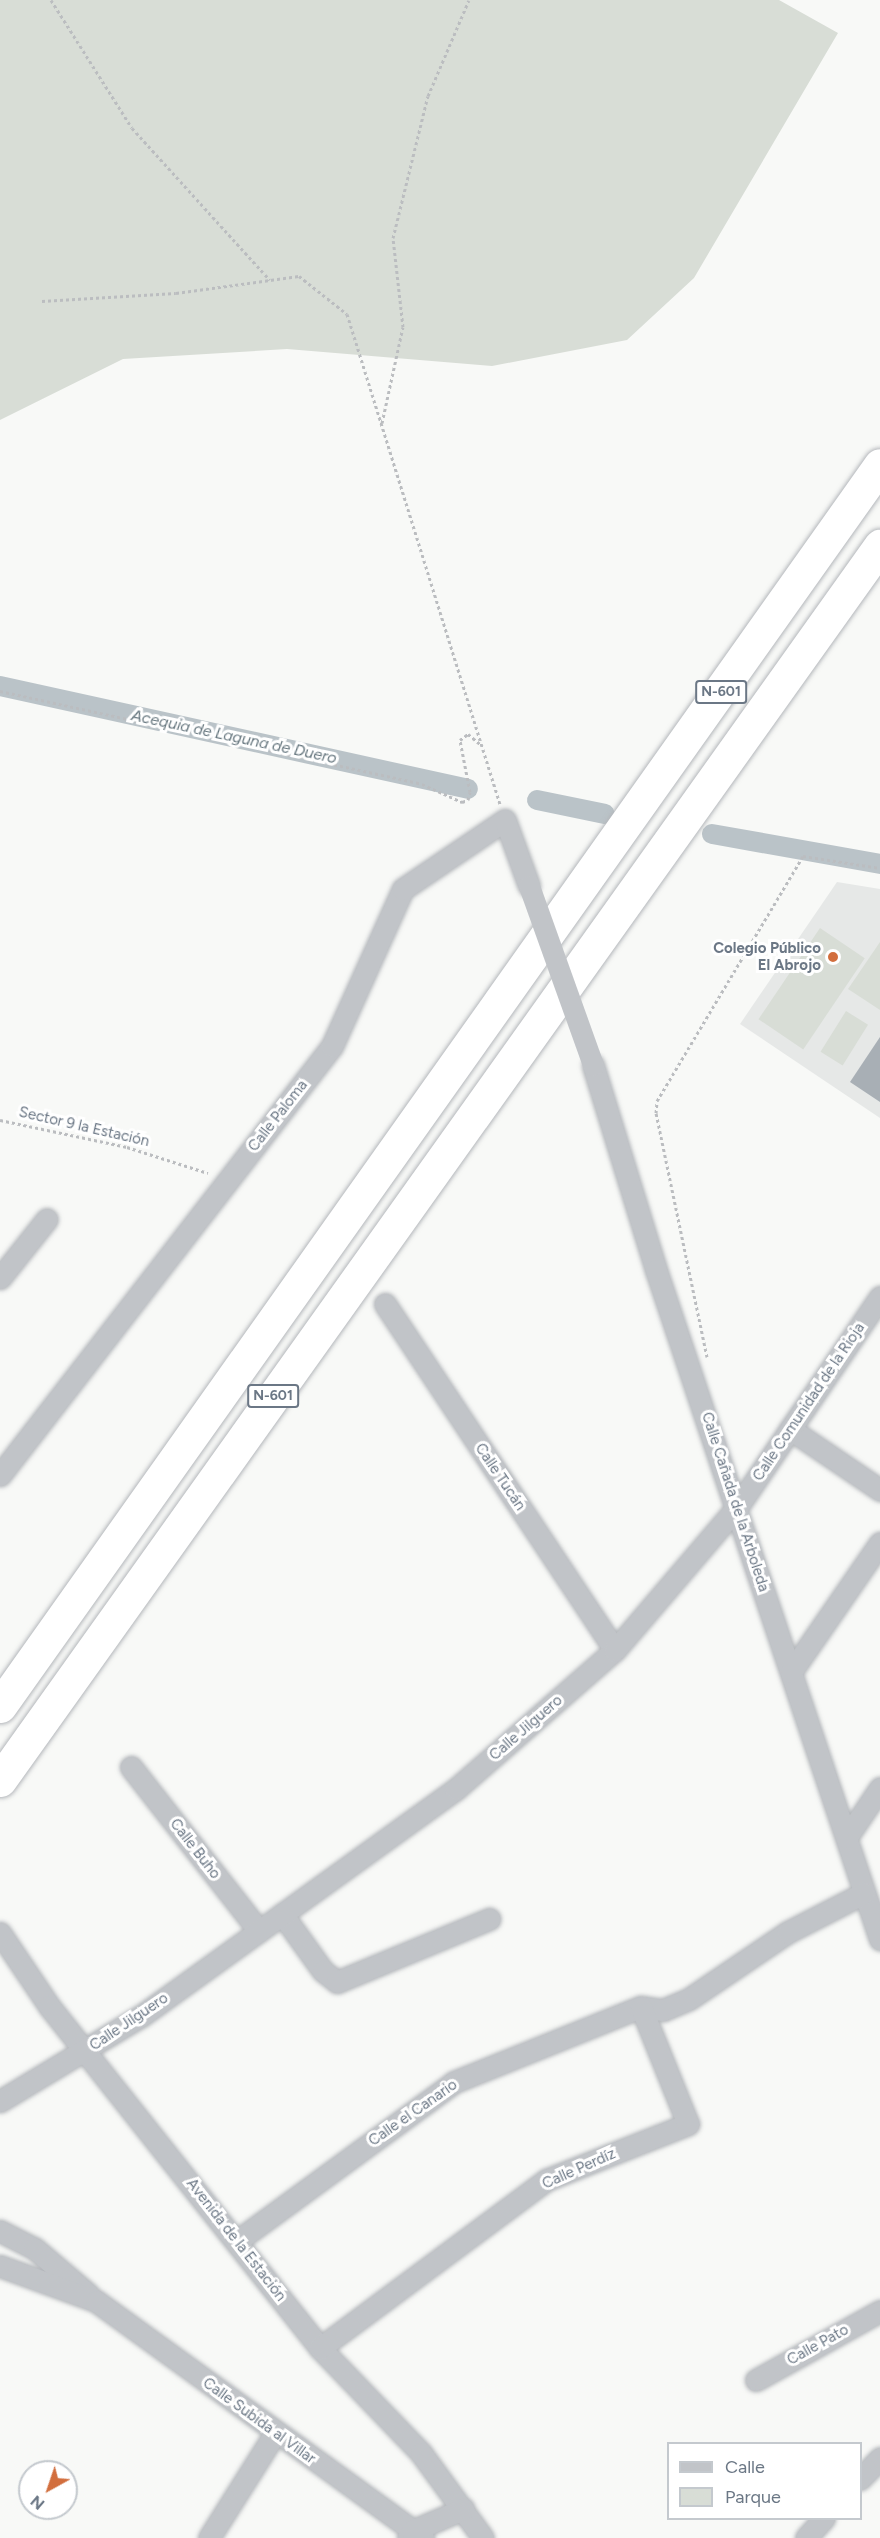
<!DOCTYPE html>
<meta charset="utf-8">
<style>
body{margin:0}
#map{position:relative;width:880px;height:2538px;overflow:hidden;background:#f8f9f7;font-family:Figtree,sans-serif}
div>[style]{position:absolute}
.built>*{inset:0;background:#e6e8e7}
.green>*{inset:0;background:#d8ddd6;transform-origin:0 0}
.canal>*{height:20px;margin:-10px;padding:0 10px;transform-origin:10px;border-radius:10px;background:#bac3c8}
.building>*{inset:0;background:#a8afb5}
.path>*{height:3px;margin-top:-1.5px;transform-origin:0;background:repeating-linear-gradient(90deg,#bbbdc0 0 3px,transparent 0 6px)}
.roads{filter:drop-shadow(0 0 2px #b4b7bb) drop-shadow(0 0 2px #b4b7bb)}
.street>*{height:21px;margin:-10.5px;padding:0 10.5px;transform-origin:10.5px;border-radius:10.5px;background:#c1c4c8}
.highway>*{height:33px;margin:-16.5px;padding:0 16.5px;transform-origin:16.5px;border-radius:16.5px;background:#fff}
.street-bridge>*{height:21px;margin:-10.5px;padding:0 10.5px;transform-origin:10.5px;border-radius:10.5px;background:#c1c4c8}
.dots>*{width:16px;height:16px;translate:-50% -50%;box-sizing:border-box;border:3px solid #fff;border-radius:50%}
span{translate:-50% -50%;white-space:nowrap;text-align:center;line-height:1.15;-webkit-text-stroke:6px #fff;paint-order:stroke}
.shield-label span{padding:2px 4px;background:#fff;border:2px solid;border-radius:4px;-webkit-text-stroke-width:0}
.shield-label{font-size:14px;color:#6b7785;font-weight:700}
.poi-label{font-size:15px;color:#6b7785;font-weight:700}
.right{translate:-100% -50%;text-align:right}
.street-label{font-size:15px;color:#6b7785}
.water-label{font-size:16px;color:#67777f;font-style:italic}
.legend{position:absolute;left:667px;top:2442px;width:195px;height:78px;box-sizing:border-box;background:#fff;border:2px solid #c4c9ce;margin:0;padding:8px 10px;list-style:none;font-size:18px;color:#6b7785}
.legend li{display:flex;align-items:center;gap:12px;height:30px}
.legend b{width:30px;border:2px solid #c4c9ce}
.north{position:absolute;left:18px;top:2460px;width:60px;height:60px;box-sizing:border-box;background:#fff;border:2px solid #c4c9ce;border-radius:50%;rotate:220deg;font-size:16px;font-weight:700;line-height:24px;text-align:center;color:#6b7785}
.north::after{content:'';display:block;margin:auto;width:21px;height:27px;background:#d26e3d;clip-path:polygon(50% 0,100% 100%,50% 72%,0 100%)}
</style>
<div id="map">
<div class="built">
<div style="clip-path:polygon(837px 882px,880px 889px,880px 1118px,740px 1024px)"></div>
</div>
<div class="green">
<div style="clip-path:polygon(0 0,779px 0,838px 33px,694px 278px,627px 340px,492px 366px,287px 349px,123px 359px,0 420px)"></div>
<div style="left:820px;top:928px;width:54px;height:110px;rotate:34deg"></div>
<div style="clip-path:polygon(880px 942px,880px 1010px,848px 989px)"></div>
<div style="left:846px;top:1011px;width:26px;height:48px;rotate:32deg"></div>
</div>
<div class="canal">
<div style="left:0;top:686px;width:479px;rotate:12.4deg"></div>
<div style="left:537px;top:800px;width:69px;rotate:11.6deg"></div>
<div style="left:712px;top:834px;width:171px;rotate:10.1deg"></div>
</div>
<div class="building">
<div style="clip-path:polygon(880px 1037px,880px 1102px,850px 1082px)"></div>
</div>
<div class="path">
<div style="left:51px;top:0;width:151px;rotate:57.7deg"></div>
<div style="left:132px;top:128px;width:205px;rotate:47.8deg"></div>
<div style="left:42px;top:301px;width:134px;rotate:-3.4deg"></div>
<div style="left:176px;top:293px;width:124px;rotate:-7.9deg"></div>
<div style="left:299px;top:276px;width:61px;rotate:38.4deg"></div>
<div style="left:347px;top:314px;width:513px;rotate:72.66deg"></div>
<div style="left:382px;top:423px;width:98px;rotate:-77.7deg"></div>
<div style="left:403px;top:327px;width:90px;rotate:-96.4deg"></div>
<div style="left:393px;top:238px;width:146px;rotate:-76.2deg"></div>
<div style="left:428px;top:96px;width:104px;rotate:-66.9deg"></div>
<div style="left:0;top:691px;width:432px;rotate:12.4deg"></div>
<div style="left:422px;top:784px;width:44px;rotate:24.2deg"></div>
<div style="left:462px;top:802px;width:6px;rotate:-18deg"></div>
<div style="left:468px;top:800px;width:8px;rotate:-76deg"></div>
<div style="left:470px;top:792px;width:53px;rotate:-100.9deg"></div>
<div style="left:460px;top:740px;width:10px;rotate:-37deg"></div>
<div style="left:468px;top:734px;width:17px;rotate:40deg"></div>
<div style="left:0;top:1120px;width:130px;rotate:12deg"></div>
<div style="left:127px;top:1147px;width:85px;rotate:17.8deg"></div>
<div style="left:707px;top:1357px;width:249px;rotate:-101.8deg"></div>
<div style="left:656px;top:1113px;width:12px;rotate:-85deg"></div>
<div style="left:657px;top:1101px;width:285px;rotate:-59.2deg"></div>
<div style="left:803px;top:856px;width:78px;rotate:8.9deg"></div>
</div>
<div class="roads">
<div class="street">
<div style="left:593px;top:1065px;width:214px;rotate:72.9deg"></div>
<div style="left:656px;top:1270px;width:706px;rotate:71.49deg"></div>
<div style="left:0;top:1278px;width:75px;rotate:-51.5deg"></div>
<div style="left:385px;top:1304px;width:415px;rotate:56.4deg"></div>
<div style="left:790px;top:1429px;width:109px;rotate:34.1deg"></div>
<div style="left:0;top:1475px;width:542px;rotate:-52.26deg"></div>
<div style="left:332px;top:1046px;width:172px;rotate:-65.7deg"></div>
<div style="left:403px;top:889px;width:123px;rotate:-34.1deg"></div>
<div style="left:505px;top:820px;width:70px;rotate:70deg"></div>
<div style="left:791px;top:1672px;width:157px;rotate:-55.4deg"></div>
<div style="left:131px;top:1767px;width:208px;rotate:52deg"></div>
<div style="left:847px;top:1837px;width:59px;rotate:-56deg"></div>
<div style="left:282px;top:1914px;width:70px;rotate:54.3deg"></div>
<div style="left:323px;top:1971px;width:18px;rotate:38deg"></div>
<div style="left:337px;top:1982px;width:165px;rotate:-22.5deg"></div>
<div style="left:0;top:1933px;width:88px;rotate:56.1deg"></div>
<div style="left:49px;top:2006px;width:436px;rotate:51.6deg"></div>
<div style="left:320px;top:2348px;width:146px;rotate:46.1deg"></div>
<div style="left:421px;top:2453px;width:105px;rotate:53.9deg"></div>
<div style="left:641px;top:2007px;width:22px;rotate:8deg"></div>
<div style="left:663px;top:2010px;width:28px;rotate:-23deg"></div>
<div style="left:689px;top:1999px;width:120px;rotate:-34.1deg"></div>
<div style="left:788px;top:1932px;width:85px;rotate:-27.2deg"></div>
<div style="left:0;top:2101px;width:165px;rotate:-31.1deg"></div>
<div style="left:141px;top:2016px;width:388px;rotate:-35.8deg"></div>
<div style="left:456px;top:1789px;width:211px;rotate:-41.2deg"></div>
<div style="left:615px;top:1650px;width:189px;rotate:-49.5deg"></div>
<div style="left:738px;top:1506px;width:253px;rotate:-55.8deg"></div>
<div style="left:0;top:2231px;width:38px;rotate:27deg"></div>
<div style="left:34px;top:2248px;width:72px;rotate:40.5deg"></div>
<div style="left:237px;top:2241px;width:269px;rotate:-36.2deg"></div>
<div style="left:454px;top:2082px;width:201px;rotate:-21.9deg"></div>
<div style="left:0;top:2266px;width:102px;rotate:20deg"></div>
<div style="left:96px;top:2301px;width:404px;rotate:35.9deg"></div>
<div style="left:320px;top:2348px;width:282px;rotate:-36.6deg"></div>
<div style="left:546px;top:2180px;width:153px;rotate:-21.5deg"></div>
<div style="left:688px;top:2124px;width:126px;rotate:-111.9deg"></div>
<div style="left:756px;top:2380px;width:142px;rotate:-29.1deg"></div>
<div style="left:860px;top:2479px;width:29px;rotate:-46deg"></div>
<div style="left:209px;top:2538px;width:124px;rotate:-57.8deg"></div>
<div style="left:408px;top:2538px;width:8px;rotate:-60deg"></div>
<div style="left:412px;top:2531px;width:56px;rotate:-23.3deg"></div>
<div style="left:806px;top:2538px;width:27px;rotate:-48deg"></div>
</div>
<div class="highway">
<div style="left:0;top:1706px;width:1521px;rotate:-54.66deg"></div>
<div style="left:0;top:1780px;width:1516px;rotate:-54.51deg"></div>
</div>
</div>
<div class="street-bridge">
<div style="left:529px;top:886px;width:190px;rotate:70.3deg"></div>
</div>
<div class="dots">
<div style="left:833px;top:957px;background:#d26e3d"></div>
</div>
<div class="shield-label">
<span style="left:721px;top:692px">N-601</span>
<span style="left:273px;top:1396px">N-601</span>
</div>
<div class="poi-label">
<span class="right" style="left:821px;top:957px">Colegio Público<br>El Abrojo</span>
</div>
<div class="street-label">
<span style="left:278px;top:1116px;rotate:-52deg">Calle Paloma</span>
<span style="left:84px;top:1127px;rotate:13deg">Sector 9 la Estación</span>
<span style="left:809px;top:1402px;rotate:-56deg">Calle Comunidad de la Rioja</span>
<span style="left:500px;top:1477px;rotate:56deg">Calle Tucán</span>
<span style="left:735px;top:1502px;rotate:72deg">Calle Cañada de la Arboleda</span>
<span style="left:526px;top:1728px;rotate:-41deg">Calle Jilguero</span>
<span style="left:195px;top:1849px;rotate:52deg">Calle Buho</span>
<span style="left:129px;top:2022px;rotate:-34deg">Calle Jilguero</span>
<span style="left:413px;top:2113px;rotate:-35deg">Calle el Canario</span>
<span style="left:579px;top:2169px;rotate:-24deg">Calle Perdíz</span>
<span style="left:236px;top:2240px;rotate:52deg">Avenida de la Estación</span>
<span style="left:818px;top:2345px;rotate:-29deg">Calle Pato</span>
<span style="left:259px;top:2421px;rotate:36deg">Calle Subida al Villar</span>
</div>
<div class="water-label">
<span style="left:234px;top:737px;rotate:12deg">Acequia de Laguna de Duero</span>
</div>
<ul class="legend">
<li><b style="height:8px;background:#c1c4c8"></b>Calle</li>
<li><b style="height:16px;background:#d8ddd6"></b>Parque</li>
</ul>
<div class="north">N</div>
</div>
